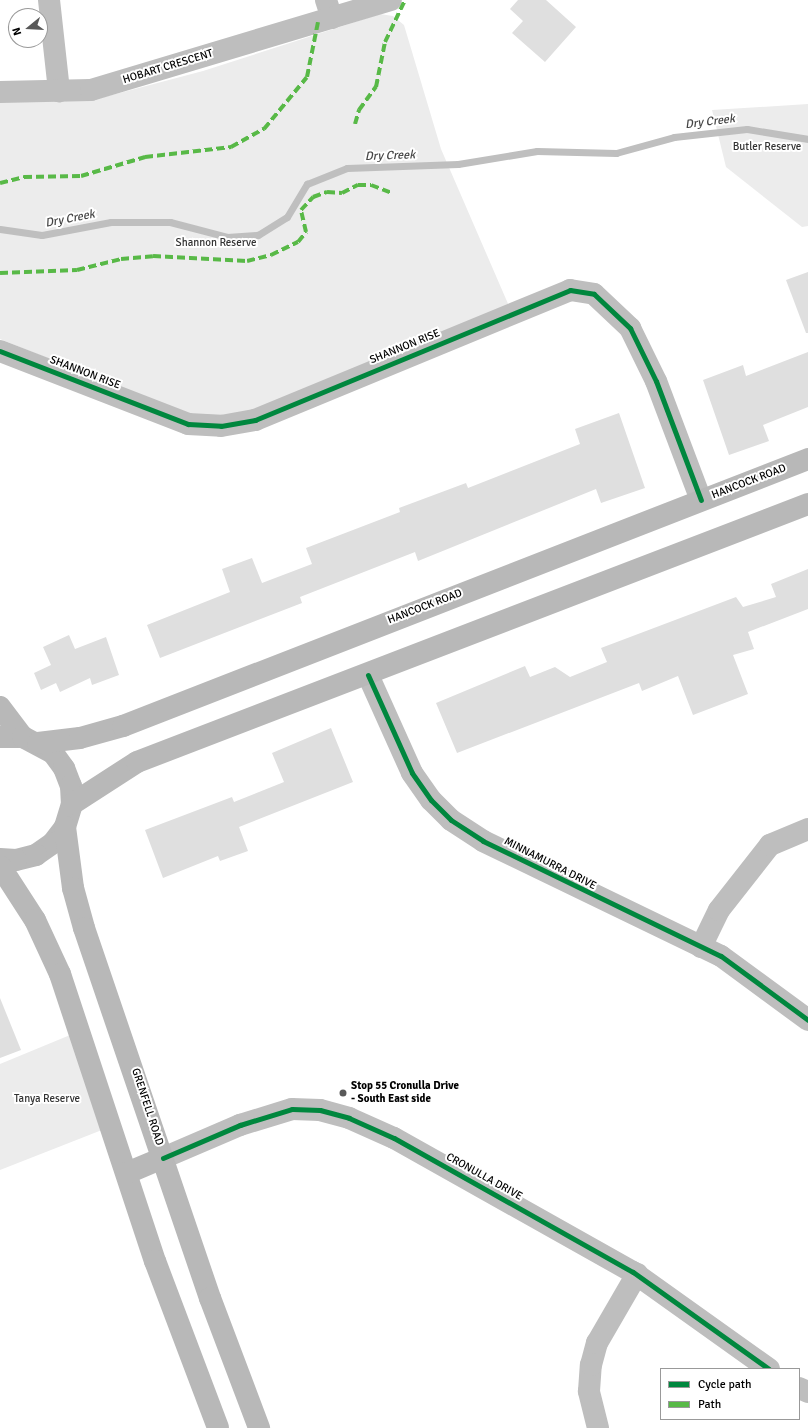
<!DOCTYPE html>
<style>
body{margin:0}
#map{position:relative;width:808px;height:1428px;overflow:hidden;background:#fff;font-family:Signika,sans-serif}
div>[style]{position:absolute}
.green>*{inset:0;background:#ececec}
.stream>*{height:7px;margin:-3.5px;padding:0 3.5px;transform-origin:3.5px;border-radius:3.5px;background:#bfbfbf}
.building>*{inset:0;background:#dfdfdf}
.street>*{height:22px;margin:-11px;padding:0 11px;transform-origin:11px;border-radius:11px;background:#bebebe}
.secondary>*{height:22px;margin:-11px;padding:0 11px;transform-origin:11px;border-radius:11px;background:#b8b8b8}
.quiet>*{height:4px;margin-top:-2px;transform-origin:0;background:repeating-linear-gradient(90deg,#58b947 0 8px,transparent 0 12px)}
.cycleway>*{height:5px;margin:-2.5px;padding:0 2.5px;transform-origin:2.5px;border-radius:2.5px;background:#00873e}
.dots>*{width:11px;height:11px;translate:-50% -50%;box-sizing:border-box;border:2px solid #fff;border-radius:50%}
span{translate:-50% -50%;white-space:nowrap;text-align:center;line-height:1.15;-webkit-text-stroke:4px #fff;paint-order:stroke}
.street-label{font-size:11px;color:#000}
.park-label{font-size:11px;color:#333}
.poi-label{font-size:11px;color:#000;font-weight:700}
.left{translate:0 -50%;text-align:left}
.water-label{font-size:12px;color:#444;font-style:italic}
.legend{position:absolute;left:660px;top:1368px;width:140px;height:52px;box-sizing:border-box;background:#fff;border:1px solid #999;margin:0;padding:5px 7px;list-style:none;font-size:12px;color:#000}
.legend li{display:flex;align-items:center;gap:8px;height:20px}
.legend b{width:20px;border:1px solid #999}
.north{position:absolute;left:8px;top:8px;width:40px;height:40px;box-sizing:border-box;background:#fff;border:1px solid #999;border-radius:50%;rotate:252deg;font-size:11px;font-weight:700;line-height:16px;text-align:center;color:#000}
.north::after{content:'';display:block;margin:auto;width:14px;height:18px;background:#595959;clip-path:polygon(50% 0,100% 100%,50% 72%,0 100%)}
</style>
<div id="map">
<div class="green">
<div style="clip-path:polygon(380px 14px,393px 16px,404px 25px,441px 149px,509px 306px,252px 411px,220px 418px,189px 415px,0 339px,0 100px,93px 100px,203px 71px)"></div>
<div style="clip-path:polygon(808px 104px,808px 226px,802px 227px,726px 167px,712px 110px)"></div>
<div style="clip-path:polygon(75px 1033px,107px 1128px,0 1170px,0 1064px)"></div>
</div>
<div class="stream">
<div style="left:0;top:229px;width:42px;rotate:8.1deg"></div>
<div style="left:42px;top:235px;width:70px;rotate:-10.7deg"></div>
<div style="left:111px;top:222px;width:59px"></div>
<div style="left:170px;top:222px;width:59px;rotate:14.7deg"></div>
<div style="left:227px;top:237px;width:31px;rotate:-4deg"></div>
<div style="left:258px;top:235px;width:34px;rotate:-32deg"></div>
<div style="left:287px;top:217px;width:39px;rotate:-59deg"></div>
<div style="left:307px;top:184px;width:43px;rotate:-21.8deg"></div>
<div style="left:347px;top:168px;width:111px;rotate:-2.1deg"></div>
<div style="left:458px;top:164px;width:80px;rotate:-9.3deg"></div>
<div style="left:537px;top:151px;width:79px;rotate:1.5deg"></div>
<div style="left:616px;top:153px;width:60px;rotate:-15.4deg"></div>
<div style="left:674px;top:137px;width:73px;rotate:-6.3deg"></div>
<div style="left:747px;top:129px;width:62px;rotate:9.3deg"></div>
</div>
<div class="building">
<div style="clip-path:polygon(518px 0,546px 0,576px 27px,545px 62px,512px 33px,523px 21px,510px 9px)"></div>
<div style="clip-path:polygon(808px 272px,808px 333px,806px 333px,786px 280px)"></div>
<div style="clip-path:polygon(808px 352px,808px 407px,763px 425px,769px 441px,729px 455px,703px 380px,743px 365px,746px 376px)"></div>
<div style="clip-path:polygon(619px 413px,645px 488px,601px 503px,596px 489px,418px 561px,415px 552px,300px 597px,302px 603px,160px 658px,147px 625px,230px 592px,222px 569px,252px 558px,262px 583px,312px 564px,306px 548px,400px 512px,399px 508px,466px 483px,468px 488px,580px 444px,575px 429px)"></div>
<div style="clip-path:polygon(808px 569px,808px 609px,748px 632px,754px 649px,733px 655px,748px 694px,693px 715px,678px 676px,642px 691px,639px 683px,457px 753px,436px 703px,525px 666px,530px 677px,555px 667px,570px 677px,607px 662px,601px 648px,736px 597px,743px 607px,776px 597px,771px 584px)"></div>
<div style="clip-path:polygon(69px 635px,75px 649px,106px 637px,119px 675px,92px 685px,90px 678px,60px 692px,56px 683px,41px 690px,34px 673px,51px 665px,43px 647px)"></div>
<div style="clip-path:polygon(331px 728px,353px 782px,239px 827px,248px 851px,220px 861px,218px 856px,163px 878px,145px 830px,232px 797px,234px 802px,284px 782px,272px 753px)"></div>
<div style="clip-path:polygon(0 998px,21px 1050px,0 1058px)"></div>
</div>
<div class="street">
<div style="left:49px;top:0;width:92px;rotate:83.7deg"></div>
<div style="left:326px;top:0;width:19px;rotate:72deg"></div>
<div style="left:0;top:92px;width:91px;rotate:-1.3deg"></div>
<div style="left:91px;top:90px;width:313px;rotate:-16.7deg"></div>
<div style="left:0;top:351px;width:202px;rotate:21.2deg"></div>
<div style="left:188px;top:424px;width:33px;rotate:3deg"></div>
<div style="left:221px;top:426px;width:35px;rotate:-10deg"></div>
<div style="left:255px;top:420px;width:341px;rotate:-22.4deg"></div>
<div style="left:570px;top:290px;width:24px;rotate:9deg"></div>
<div style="left:594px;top:294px;width:50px;rotate:43.4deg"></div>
<div style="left:630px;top:328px;width:59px;rotate:63.9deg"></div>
<div style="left:656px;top:381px;width:127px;rotate:69.3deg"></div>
<div style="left:368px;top:675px;width:107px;rotate:65.8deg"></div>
<div style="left:412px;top:773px;width:33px;rotate:55deg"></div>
<div style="left:431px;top:800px;width:28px;rotate:45deg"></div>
<div style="left:451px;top:820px;width:38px;rotate:33deg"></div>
<div style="left:483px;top:841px;width:264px;rotate:25.8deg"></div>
<div style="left:721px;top:956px;width:108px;rotate:36.3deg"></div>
<div style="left:701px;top:947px;width:41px;rotate:-64.1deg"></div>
<div style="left:719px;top:910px;width:83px;rotate:-51.9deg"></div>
<div style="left:770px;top:845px;width:41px;rotate:-22.8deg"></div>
<div style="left:163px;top:1158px;width:84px;rotate:-23.2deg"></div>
<div style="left:240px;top:1125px;width:54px;rotate:-17.1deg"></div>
<div style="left:292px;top:1109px;width:28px;rotate:2deg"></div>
<div style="left:320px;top:1110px;width:30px;rotate:15deg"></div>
<div style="left:349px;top:1118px;width:49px;rotate:24deg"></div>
<div style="left:394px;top:1138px;width:274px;rotate:29.3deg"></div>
<div style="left:633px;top:1272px;width:167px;rotate:35.5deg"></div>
<div style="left:799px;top:1388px;width:10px;rotate:24deg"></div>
<div style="left:598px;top:1428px;width:38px;rotate:-104deg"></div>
<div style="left:589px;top:1391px;width:26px;rotate:-86deg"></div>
<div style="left:591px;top:1365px;width:23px;rotate:-75deg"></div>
<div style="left:597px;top:1343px;width:80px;rotate:-59.9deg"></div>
</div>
<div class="secondary">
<div style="left:0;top:707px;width:38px;rotate:53deg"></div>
<div style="left:0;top:737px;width:23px"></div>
<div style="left:23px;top:737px;width:34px;rotate:28deg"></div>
<div style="left:53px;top:753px;width:19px;rotate:54deg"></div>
<div style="left:64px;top:768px;width:19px;rotate:69deg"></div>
<div style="left:71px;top:786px;width:18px;rotate:87deg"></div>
<div style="left:72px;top:804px;width:24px;rotate:107deg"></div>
<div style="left:65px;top:827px;width:20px;rotate:127deg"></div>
<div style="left:53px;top:843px;width:21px;rotate:145deg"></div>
<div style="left:36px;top:855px;width:21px;rotate:166deg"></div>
<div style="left:16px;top:860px;width:16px;rotate:-176deg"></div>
<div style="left:38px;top:743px;width:42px;rotate:-6.8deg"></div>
<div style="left:80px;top:738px;width:45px;rotate:-15.6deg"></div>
<div style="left:123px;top:726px;width:735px;rotate:-21.29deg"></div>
<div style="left:72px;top:804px;width:77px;rotate:-32.9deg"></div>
<div style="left:137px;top:762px;width:719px;rotate:-21.03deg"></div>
<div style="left:65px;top:827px;width:62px;rotate:82.5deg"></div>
<div style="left:73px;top:888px;width:41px;rotate:74.6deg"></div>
<div style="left:84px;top:928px;width:391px;rotate:71.2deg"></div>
<div style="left:210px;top:1298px;width:139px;rotate:69.3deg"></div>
<div style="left:0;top:866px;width:64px;rotate:57.1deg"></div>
<div style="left:35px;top:920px;width:60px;rotate:65.2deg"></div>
<div style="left:60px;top:974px;width:302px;rotate:71.7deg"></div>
<div style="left:155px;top:1261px;width:178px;rotate:69.3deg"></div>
<div style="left:127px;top:1173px;width:39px;rotate:-23deg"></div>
</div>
<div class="quiet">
<div style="left:355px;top:124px;width:15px;rotate:-74deg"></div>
<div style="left:359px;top:110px;width:29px;rotate:-54deg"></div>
<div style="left:376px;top:87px;width:46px;rotate:-78.7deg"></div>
<div style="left:385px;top:42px;width:47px;rotate:-64.5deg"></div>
<div style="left:0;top:183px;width:25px;rotate:-14deg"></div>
<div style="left:24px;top:177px;width:57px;rotate:-1deg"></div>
<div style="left:81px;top:176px;width:67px;rotate:-16.5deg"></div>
<div style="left:145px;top:157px;width:87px;rotate:-6.6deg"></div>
<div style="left:231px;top:147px;width:38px;rotate:-29deg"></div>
<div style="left:264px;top:129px;width:67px;rotate:-50.4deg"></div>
<div style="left:307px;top:77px;width:56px;rotate:-78.7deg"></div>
<div style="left:0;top:273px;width:77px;rotate:-2.2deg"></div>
<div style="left:77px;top:270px;width:45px;rotate:-14deg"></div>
<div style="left:121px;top:259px;width:32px;rotate:-5deg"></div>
<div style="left:153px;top:256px;width:94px;rotate:3deg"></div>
<div style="left:247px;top:261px;width:25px;rotate:-14deg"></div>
<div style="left:271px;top:255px;width:30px;rotate:-26deg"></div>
<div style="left:298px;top:242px;width:13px;rotate:-51deg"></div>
<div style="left:306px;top:232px;width:23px;rotate:-103deg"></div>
<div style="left:301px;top:210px;width:18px;rotate:-47deg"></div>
<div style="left:313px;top:197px;width:15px;rotate:-20deg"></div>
<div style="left:327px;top:192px;width:15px;rotate:4deg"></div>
<div style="left:342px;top:193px;width:18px;rotate:-27deg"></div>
<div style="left:358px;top:185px;width:13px"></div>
<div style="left:371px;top:185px;width:22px;rotate:21deg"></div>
</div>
<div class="cycleway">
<div style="left:0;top:351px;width:202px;rotate:21.2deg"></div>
<div style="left:188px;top:424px;width:33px;rotate:3deg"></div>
<div style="left:221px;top:426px;width:35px;rotate:-10deg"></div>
<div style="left:255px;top:420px;width:341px;rotate:-22.4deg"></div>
<div style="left:570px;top:290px;width:24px;rotate:9deg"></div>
<div style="left:594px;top:294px;width:50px;rotate:43.4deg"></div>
<div style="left:630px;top:328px;width:59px;rotate:63.9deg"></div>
<div style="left:656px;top:381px;width:127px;rotate:69.3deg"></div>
<div style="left:368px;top:675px;width:107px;rotate:65.8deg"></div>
<div style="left:412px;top:773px;width:33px;rotate:55deg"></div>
<div style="left:431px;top:800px;width:28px;rotate:45deg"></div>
<div style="left:451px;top:820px;width:38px;rotate:33deg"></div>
<div style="left:483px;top:841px;width:264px;rotate:25.8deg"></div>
<div style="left:721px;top:956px;width:108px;rotate:36.3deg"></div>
<div style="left:163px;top:1158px;width:84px;rotate:-23.2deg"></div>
<div style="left:240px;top:1125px;width:54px;rotate:-17.1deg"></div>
<div style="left:292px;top:1109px;width:28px;rotate:2deg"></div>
<div style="left:320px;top:1110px;width:30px;rotate:15deg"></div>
<div style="left:349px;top:1118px;width:49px;rotate:24deg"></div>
<div style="left:394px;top:1138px;width:274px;rotate:29.3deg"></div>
<div style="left:633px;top:1272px;width:167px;rotate:35.5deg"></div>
</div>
<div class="dots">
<div style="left:343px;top:1093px;background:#595959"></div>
</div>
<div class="street-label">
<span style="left:168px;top:67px;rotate:-17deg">HOBART CRESCENT</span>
<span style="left:405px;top:347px;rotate:-22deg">SHANNON RISE</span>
<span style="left:85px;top:373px;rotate:21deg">SHANNON RISE</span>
<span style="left:749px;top:482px;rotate:-21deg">HANCOCK ROAD</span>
<span style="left:425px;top:607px;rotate:-21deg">HANCOCK ROAD</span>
<span style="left:550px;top:864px;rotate:27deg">MINNAMURRA DRIVE</span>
<span style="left:147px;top:1107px;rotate:72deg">GRENFELL ROAD</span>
<span style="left:484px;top:1177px;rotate:29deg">CRONULLA DRIVE</span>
</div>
<div class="park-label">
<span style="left:767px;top:147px">Butler Reserve</span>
<span style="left:216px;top:243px">Shannon Reserve</span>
<span style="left:47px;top:1099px">Tanya Reserve</span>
</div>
<div class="poi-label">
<span class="left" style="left:351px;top:1093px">Stop 55 Cronulla Drive<br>- South East side</span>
</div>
<div class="water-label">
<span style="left:710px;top:122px;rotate:-7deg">Dry Creek</span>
<span style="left:390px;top:156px;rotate:-2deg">Dry Creek</span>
<span style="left:70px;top:219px;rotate:-11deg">Dry Creek</span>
</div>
<ul class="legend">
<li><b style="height:5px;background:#00873e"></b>Cycle path</li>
<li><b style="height:5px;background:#58b947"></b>Path</li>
</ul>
<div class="north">N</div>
</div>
